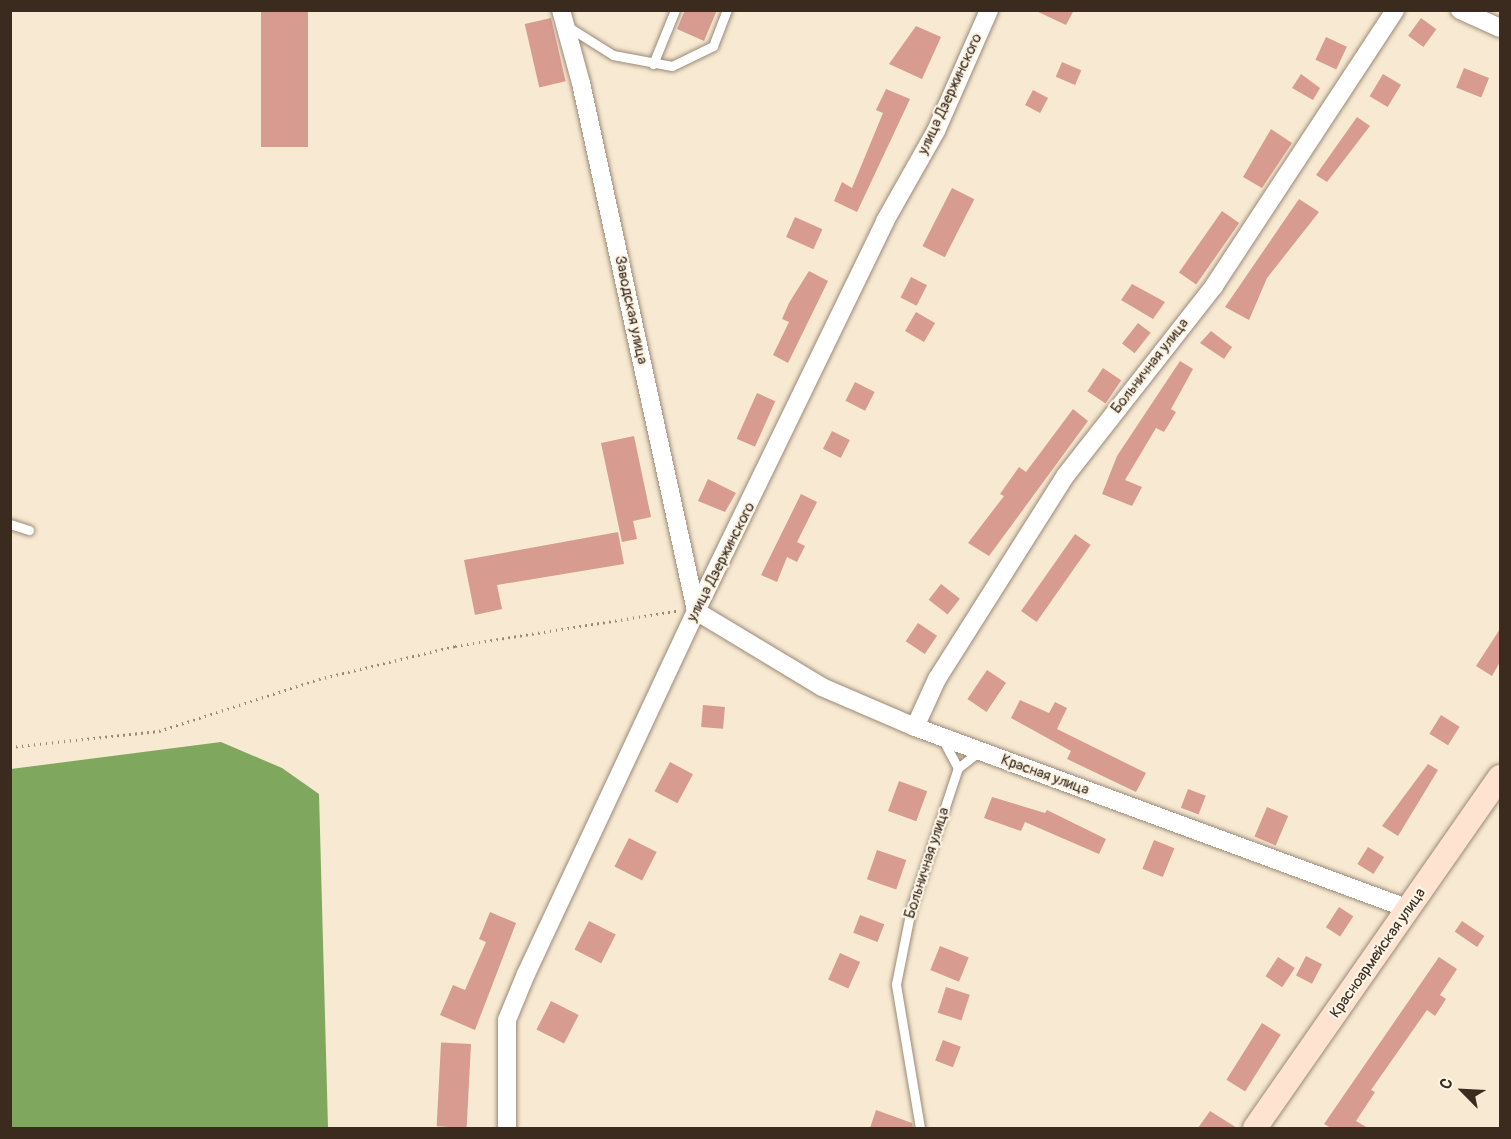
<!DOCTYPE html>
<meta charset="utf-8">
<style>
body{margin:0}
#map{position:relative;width:1511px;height:1139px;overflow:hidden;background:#f8e9d2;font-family:Pangolin,sans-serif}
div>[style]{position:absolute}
.forest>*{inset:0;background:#7fa75e}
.building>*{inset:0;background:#d89b8f;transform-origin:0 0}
.path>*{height:3px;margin-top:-1.5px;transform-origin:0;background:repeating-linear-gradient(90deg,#9a8a78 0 1.5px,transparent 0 6px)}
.roads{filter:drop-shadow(0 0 2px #9a8a78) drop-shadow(0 0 2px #9a8a78)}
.lane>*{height:9px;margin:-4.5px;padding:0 4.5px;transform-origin:4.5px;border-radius:4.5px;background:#fff}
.street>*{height:18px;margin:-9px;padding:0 9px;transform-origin:9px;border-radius:9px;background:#fff}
.secondary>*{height:24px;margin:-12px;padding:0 12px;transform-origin:12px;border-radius:12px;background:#fee3d1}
span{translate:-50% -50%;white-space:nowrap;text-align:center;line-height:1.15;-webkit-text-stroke:4.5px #fcf5e5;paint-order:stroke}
.street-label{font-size:15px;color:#3b2a1e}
.frame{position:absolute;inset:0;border:12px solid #3b2a1e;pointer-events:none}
.north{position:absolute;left:1433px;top:1061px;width:60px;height:60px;-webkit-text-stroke:4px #fcf5e5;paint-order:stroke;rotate:294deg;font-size:16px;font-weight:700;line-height:24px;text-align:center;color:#3b2a1e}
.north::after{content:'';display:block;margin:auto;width:21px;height:27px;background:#3b2a1e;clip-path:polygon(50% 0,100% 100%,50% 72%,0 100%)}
</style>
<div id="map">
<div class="forest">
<div style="clip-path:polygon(221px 742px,282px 768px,319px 794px,328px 1128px,11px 1128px,11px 769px)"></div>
</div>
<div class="building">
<div style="left:261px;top:10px;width:47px;height:137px"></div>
<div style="clip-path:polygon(685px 10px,717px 10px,704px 41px,677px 29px)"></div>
<div style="clip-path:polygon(1034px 10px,1074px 10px,1066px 25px)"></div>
<div style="left:551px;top:18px;width:65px;height:27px;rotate:77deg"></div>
<div style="left:1421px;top:18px;width:19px;height:22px;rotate:36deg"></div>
<div style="clip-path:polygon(916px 26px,941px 37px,922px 79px,889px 64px)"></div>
<div style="left:1326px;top:37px;width:23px;height:25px;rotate:25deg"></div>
<div style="left:1062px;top:62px;width:21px;height:16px;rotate:23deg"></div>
<div style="left:1464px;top:68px;width:27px;height:21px;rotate:22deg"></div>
<div style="clip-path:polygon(1301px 74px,1320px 88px,1313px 100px,1292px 88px)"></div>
<div style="left:1383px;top:74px;width:21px;height:26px;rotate:31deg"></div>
<div style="clip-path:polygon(886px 89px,910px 99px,857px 212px,834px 201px,842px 182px,852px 188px,883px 113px,876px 110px)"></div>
<div style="left:1033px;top:90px;width:17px;height:17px;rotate:28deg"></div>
<div style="clip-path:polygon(1357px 117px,1370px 126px,1327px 182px,1316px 175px)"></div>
<div style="clip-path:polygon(1271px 129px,1292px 143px,1262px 188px,1243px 177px)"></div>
<div style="left:952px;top:188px;width:25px;height:65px;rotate:27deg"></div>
<div style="clip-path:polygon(1299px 199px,1319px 212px,1267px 278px,1249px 320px,1225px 307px)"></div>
<div style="left:1222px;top:211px;width:21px;height:75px;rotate:35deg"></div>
<div style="left:795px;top:217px;width:30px;height:22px;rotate:24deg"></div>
<div style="clip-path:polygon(809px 271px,828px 281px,788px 363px,773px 355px,789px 322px,782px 319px,789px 303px)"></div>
<div style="left:911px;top:277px;width:18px;height:23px;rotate:27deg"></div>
<div style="clip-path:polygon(1132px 284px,1165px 302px,1153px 319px,1121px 300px)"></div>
<div style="left:916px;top:312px;width:22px;height:22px;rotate:30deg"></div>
<div style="left:1138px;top:323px;width:16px;height:26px;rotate:38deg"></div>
<div style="clip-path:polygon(1211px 331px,1232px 347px,1224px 359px,1200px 343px)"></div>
<div style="clip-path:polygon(1180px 361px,1193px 369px,1171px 409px,1176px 412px,1164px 432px,1156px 428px,1125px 480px,1142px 487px,1132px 506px,1102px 494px,1117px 456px)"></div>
<div style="left:1103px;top:368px;width:22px;height:28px;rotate:34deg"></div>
<div style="left:855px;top:382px;width:22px;height:21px;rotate:27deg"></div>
<div style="left:757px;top:393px;width:20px;height:50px;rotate:24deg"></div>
<div style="clip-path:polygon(1073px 409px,1088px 421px,989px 556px,968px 543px,1004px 496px,1000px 494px,1019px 467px,1026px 472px)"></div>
<div style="left:832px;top:431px;width:20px;height:20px;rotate:27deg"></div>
<div style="clip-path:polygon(634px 436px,651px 517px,633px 521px,637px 539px,622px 542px,601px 443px)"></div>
<div style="clip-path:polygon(708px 479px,736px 493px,725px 512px,698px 501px)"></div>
<div style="clip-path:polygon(801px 494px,817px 502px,797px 542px,805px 546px,797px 562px,787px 557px,777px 582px,761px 575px)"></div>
<div style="clip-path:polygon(618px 532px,624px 564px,497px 585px,502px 609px,475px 615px,464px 560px)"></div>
<div style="left:1075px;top:534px;width:19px;height:94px;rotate:35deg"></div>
<div style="left:941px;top:584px;width:24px;height:20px;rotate:38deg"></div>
<div style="left:918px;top:623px;width:23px;height:22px;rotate:34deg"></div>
<div style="clip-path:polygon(1500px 629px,1500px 662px,1492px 676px,1476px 666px)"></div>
<div style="left:987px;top:670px;width:23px;height:35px;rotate:34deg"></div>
<div style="clip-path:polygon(1020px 700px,1049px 713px,1055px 702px,1067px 708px,1057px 729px,1146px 773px,1136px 792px,1067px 759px,1071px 751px,1011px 718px)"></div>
<div style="left:703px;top:705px;width:22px;height:22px;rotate:5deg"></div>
<div style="left:1441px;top:715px;width:22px;height:22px;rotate:32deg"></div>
<div style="left:670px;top:762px;width:26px;height:33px;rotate:28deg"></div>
<div style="clip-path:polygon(1428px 764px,1438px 770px,1398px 836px,1382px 826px)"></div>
<div style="left:899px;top:781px;width:30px;height:32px;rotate:20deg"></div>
<div style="left:1188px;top:789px;width:19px;height:20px;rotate:21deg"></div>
<div style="clip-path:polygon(992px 797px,1045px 813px,1047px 810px,1106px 839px,1099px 854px,1025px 822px,1021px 831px,984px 818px)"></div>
<div style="left:1267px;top:807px;width:23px;height:32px;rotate:23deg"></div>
<div style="left:629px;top:838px;width:31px;height:32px;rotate:27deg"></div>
<div style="left:1154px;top:840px;width:22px;height:31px;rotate:22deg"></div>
<div style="left:1368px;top:847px;width:19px;height:20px;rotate:32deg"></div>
<div style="left:877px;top:850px;width:31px;height:31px;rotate:19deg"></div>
<div style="left:1339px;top:907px;width:17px;height:24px;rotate:33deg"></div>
<div style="clip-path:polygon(490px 912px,516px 923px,475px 1030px,440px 1015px,453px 985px,465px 990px,486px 942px,479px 939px)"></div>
<div style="left:860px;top:915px;width:26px;height:19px;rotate:21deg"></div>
<div style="left:589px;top:921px;width:30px;height:32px;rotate:27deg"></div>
<div style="left:1462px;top:921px;width:27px;height:13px;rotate:34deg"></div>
<div style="left:940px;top:946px;width:31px;height:26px;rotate:22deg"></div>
<div style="left:840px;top:953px;width:22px;height:29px;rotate:24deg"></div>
<div style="left:1306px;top:956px;width:18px;height:22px;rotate:27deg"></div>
<div style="left:1278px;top:957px;width:20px;height:23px;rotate:33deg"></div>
<div style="clip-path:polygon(1439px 957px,1457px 969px,1440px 995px,1446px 999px,1435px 1016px,1427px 1010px,1371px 1090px,1375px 1092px,1356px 1121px,1368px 1128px,1331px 1128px,1324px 1124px)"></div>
<div style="left:946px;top:987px;width:25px;height:27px;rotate:18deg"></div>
<div style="left:551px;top:1001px;width:31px;height:32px;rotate:27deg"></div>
<div style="left:1262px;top:1023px;width:22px;height:67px;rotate:32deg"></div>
<div style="left:943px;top:1040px;width:19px;height:22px;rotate:21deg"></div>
<div style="left:471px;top:1044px;width:84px;height:30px;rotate:93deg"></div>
<div style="clip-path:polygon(876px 1110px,912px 1123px,913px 1128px,870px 1128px)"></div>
<div style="clip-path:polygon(1210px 1111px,1237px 1128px,1198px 1128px)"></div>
</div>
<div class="path">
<div style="left:10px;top:747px;width:150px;rotate:-6.1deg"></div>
<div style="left:159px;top:731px;width:168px;rotate:-18deg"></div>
<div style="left:319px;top:679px;width:140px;rotate:-13.6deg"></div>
<div style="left:455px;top:646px;width:225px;rotate:-9deg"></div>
</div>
<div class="roads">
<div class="lane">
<div style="left:567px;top:26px;width:54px;rotate:32.2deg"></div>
<div style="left:613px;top:55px;width:60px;rotate:10.6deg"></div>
<div style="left:672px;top:66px;width:46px;rotate:-26deg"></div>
<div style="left:713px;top:46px;width:39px;rotate:-69deg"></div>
<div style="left:653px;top:64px;width:58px;rotate:-67.8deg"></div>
<div style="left:10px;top:524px;width:20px;rotate:18deg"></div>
<div style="left:942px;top:738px;width:34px;rotate:62deg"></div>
<div style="left:920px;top:1128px;width:146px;rotate:-99.5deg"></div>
<div style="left:896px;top:984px;width:76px;rotate:-78.7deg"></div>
<div style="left:911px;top:909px;width:149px;rotate:-71.6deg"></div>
<div style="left:958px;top:768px;width:28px;rotate:-38deg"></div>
</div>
<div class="street">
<div style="left:561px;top:10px;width:76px;rotate:74.7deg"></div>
<div style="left:581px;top:83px;width:540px;rotate:77.71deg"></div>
<div style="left:696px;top:611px;width:147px;rotate:31.1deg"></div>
<div style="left:822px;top:687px;width:101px;rotate:23.3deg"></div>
<div style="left:915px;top:727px;width:526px;rotate:20.22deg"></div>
<div style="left:1460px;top:10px;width:44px;rotate:24.2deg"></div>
<div style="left:915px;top:727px;width:53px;rotate:-65.4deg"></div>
<div style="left:937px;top:679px;width:241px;rotate:-57.7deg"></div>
<div style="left:1066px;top:475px;width:240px;rotate:-51.9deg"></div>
<div style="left:1214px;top:286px;width:330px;rotate:-56.7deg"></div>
<div style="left:507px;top:1128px;width:108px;rotate:-90deg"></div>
<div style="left:507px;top:1020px;width:50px;rotate:-67.6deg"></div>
<div style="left:526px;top:974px;width:401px;rotate:-64.9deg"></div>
<div style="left:696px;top:611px;width:433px;rotate:-64.1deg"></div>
<div style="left:885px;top:221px;width:103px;rotate:-60.5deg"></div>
<div style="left:936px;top:131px;width:132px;rotate:-66.3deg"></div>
</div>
<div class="secondary">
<div style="left:1255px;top:1128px;width:428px;rotate:-55.1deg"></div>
</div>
</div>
<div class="street-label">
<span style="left:950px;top:94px;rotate:-65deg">улица Дзержинского</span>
<span style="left:631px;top:310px;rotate:78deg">Заводская улица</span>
<span style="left:1150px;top:366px;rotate:-52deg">Больничная улица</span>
<span style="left:721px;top:562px;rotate:-63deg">улица Дзержинского</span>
<span style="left:1045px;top:775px;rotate:20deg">Красная улица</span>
<span style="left:927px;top:863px;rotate:-72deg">Больничная улица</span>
<span style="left:1378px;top:953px;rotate:-55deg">Красноармейская улица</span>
</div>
<div class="frame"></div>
<div class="north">С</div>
</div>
